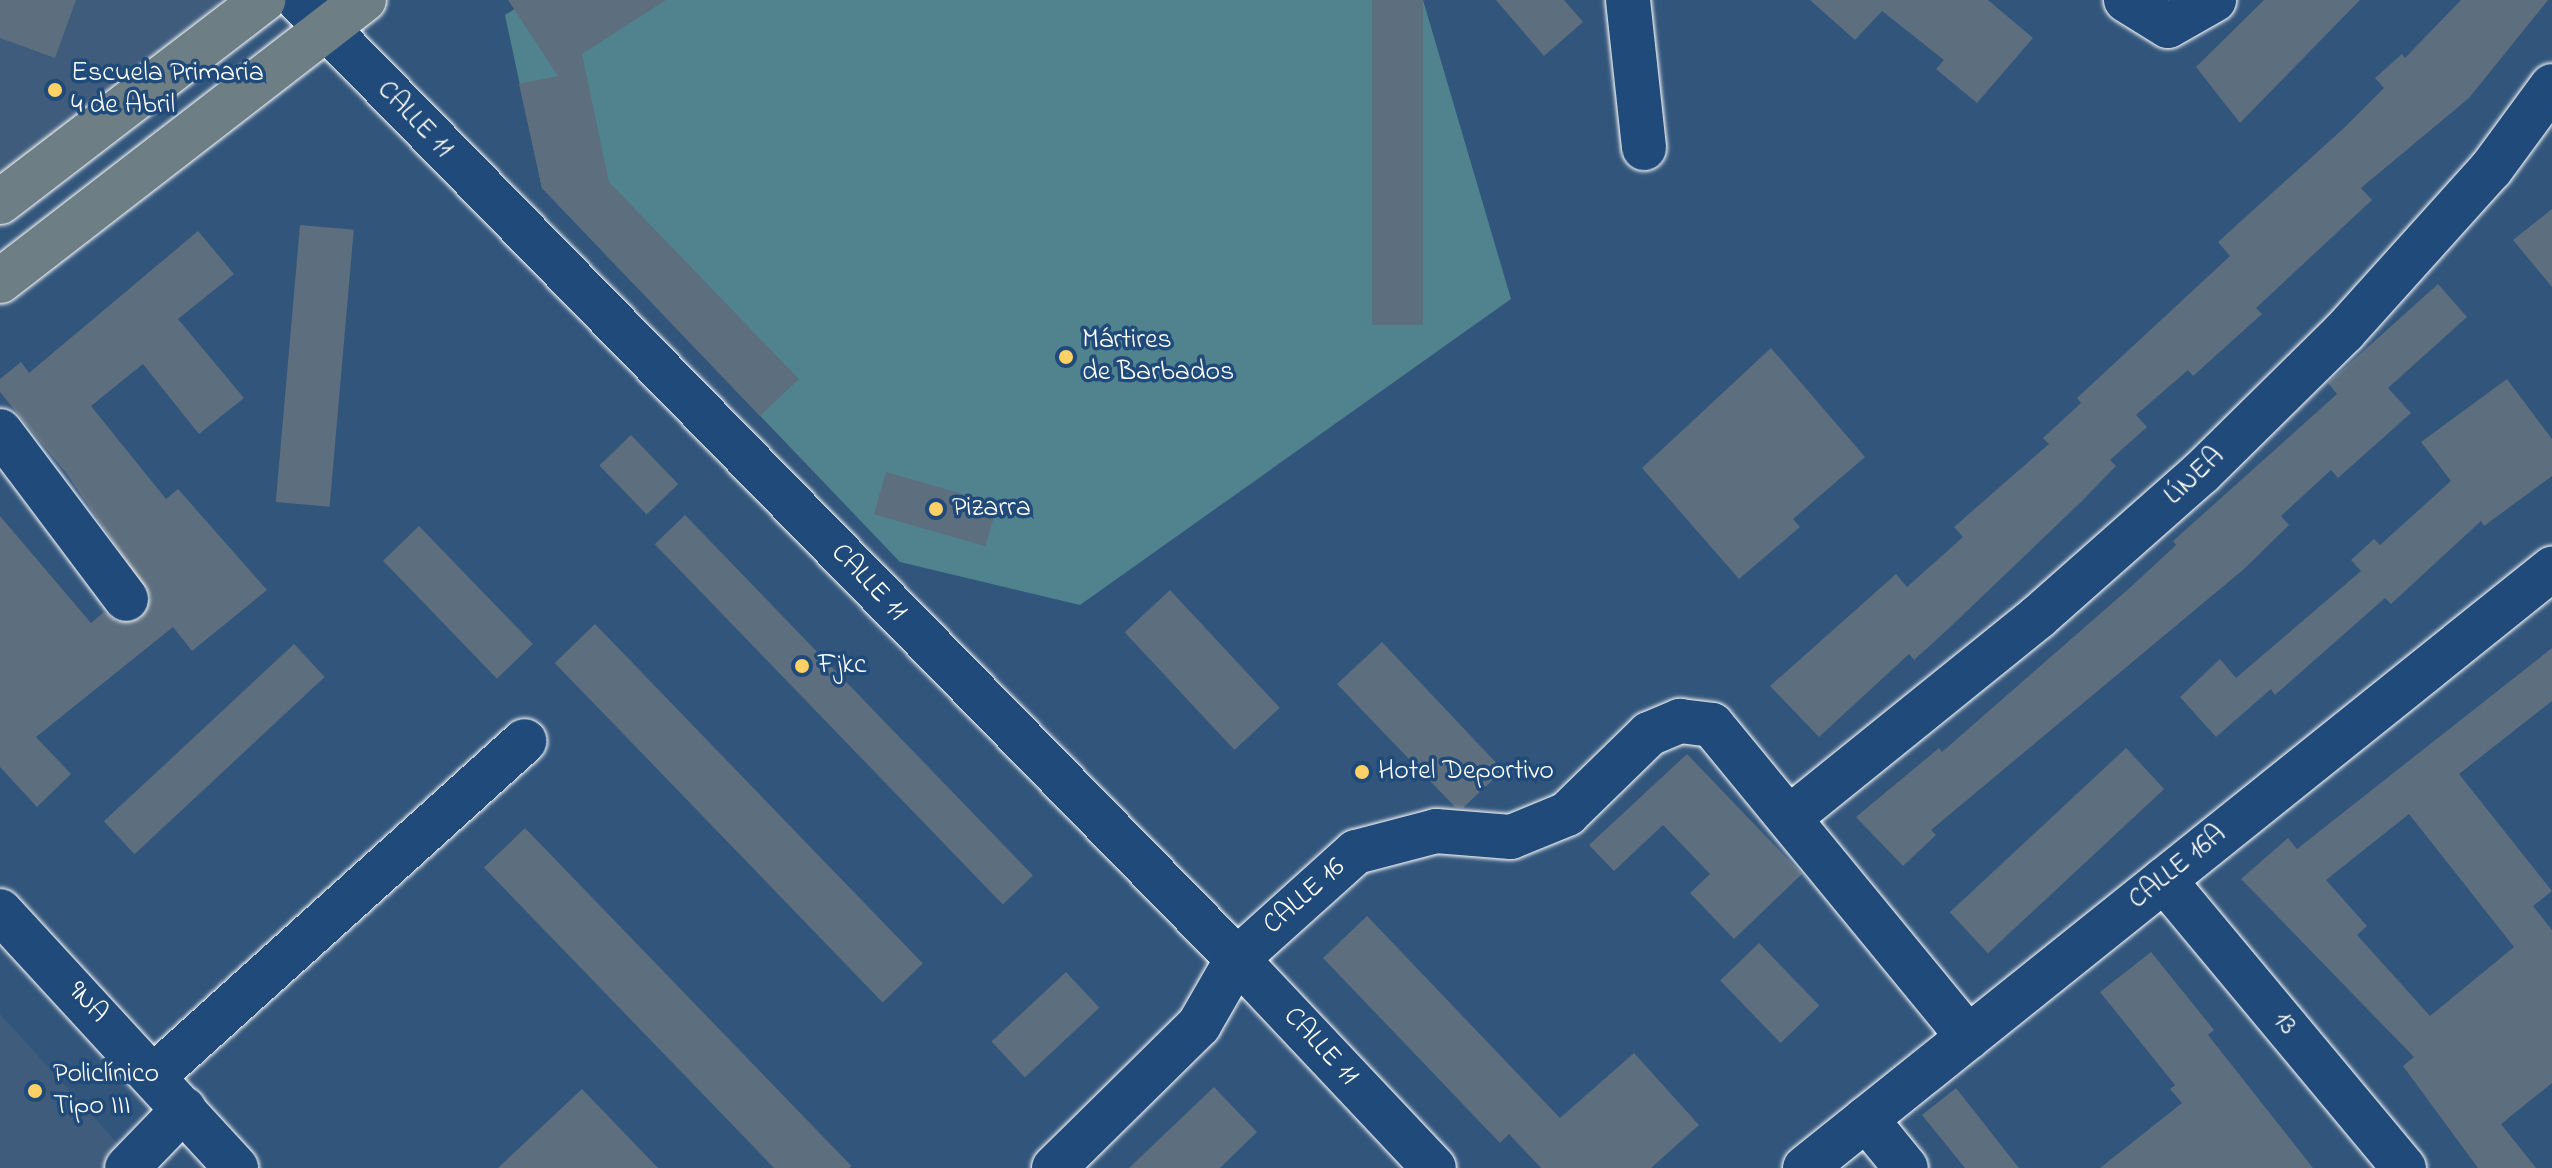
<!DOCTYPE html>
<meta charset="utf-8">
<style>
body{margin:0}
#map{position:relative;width:2552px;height:1168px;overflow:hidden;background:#32557b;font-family:"Indie Flower",sans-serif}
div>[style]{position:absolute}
.built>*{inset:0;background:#3f5c7c}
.green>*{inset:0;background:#51838f}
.building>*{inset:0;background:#5d6e7e;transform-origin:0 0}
.roads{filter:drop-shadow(0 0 2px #fff) drop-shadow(0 0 2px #fff)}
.minor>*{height:44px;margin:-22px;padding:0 22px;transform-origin:22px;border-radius:22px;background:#1f4a7a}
.major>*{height:44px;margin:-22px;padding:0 22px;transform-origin:22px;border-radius:22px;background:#6d7e84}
.dots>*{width:22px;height:22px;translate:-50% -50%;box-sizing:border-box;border:4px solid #1f4a7a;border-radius:50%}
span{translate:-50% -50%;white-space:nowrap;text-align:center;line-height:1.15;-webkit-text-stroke:7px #1f4a7a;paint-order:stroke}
.poi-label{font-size:28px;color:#fff}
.left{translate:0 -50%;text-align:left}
.street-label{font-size:28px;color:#fff}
</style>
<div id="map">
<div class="built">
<div style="clip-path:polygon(0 0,217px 0,220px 3px,0 176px)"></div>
<div style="clip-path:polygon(0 1014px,139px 1167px,139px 1168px,0 1168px)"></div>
</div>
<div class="green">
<div style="clip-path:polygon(529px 0,1423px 0,1511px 299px,1080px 605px,900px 562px,542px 188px,505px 15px)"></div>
</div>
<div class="building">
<div style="clip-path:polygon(0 0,76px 0,55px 58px,0 38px)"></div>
<div style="clip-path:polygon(508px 0,666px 0,582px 54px,609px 182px,799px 379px,760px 416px,542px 188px,519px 84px,558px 76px)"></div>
<div style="left:1372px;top:0;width:51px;height:325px"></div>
<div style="clip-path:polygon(1496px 0,1564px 0,1583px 22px,1544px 56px)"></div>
<div style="clip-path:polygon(1810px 0,1988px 0,2033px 38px,1977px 103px,1936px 69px,1944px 60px,1882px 11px,1855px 40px)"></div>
<div style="clip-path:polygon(2264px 0,2360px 0,2240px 123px,2196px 67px)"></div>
<div style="clip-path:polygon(2461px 0,2548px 0,2469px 98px,2361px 188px,2372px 200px,2256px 308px,2262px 314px,2193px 376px,2188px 370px,2136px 415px,2147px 427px,2110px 460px,2116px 466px,2082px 501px,1946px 631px,1914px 660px,1909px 654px,1819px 737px,1770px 686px,1896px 574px,1907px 587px,1963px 537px,1954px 527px,2049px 444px,2043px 438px,2081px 403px,2077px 398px,2230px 256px,2218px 242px,2345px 127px,2384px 88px,2375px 78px,2402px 54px,2405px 58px)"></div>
<div style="clip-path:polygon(2552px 209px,2552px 287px,2513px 240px)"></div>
<div style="left:300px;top:225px;width:54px;height:278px;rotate:5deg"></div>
<div style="clip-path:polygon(198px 231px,234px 274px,178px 319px,244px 398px,199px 434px,143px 364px,91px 406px,166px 499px,178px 489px,267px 590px,192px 651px,173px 627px,36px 737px,71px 774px,37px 807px,0 767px,0 516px,91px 623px,104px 612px,117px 622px,140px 619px,151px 597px,67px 474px,0 392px,0 379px,21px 362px,29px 373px)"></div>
<div style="clip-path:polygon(2438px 284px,2467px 317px,2388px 388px,2411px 413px,2338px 478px,2331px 470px,2281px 516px,2289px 525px,2244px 569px,1931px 830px,1936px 835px,1903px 866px,1856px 817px,1939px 748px,1942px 752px,2133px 585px,2176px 545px,2173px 541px,2337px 394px,2328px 383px)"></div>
<div style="clip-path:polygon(1771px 348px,1865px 457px,1793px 519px,1800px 527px,1739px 579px,1642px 468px)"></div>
<div style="clip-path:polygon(2507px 379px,2552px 439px,2552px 476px,2484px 526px,2481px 521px,2391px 604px,2385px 598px,2275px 695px,2271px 689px,2216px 737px,2180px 697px,2220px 659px,2236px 678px,2361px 571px,2351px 560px,2374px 539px,2380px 545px,2451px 481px,2421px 442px)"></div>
<div style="left:631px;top:435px;width:68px;height:44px;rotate:46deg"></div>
<div style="left:886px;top:472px;width:116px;height:44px;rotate:16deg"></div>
<div style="left:685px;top:515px;width:501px;height:42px;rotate:46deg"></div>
<div style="left:419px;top:526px;width:164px;height:50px;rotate:46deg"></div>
<div style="left:1170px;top:590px;width:161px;height:62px;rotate:47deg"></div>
<div style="left:595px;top:624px;width:472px;height:56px;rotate:46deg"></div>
<div style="clip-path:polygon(1382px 642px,1503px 770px,1463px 808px,1455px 807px,1337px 684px)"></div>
<div style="left:294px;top:644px;width:45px;height:260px;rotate:47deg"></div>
<div style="clip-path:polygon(evenodd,2552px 648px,2552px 701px,2459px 774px,2552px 891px,2533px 906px,2552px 930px,2552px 1083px,2501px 1124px,2536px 1168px,2478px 1168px,2403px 1066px,2414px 1057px,2241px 879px,2288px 838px,2297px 849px,2552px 648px,2409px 814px,2514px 947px,2430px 1016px,2357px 935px,2367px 926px,2326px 880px,2409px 814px)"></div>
<div style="left:2126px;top:748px;width:56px;height:241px;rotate:47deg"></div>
<div style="clip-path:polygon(1687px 754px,1802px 874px,1734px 939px,1690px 893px,1710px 874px,1663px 825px,1614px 871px,1589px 845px)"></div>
<div style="left:525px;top:828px;width:470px;height:57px;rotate:46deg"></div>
<div style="clip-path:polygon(1367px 916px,1560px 1118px,1634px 1053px,1699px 1125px,1651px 1168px,1541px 1168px,1509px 1134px,1500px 1143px,1323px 958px)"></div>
<div style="left:1759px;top:943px;width:87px;height:54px;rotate:46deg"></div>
<div style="clip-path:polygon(2151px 952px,2214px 1030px,2208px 1035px,2313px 1168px,2100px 1168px,2182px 1103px,2170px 1089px,2175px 1085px,2100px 992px)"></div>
<div style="left:1066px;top:972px;width:49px;height:102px;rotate:47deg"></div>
<div style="clip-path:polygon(1214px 1087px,1257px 1132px,1220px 1168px,1129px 1168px)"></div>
<div style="clip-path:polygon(1956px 1088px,2019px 1168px,1965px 1168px,1922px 1115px)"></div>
<div style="clip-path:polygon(582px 1089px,658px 1168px,498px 1168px)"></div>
</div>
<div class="roads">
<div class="minor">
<div style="left:299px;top:0;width:1341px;rotate:45.63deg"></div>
<div style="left:1237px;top:959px;width:287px;rotate:46.7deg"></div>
<div style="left:1628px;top:0;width:149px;rotate:83.8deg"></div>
<div style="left:2126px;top:0;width:49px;rotate:31.8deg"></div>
<div style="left:2168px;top:26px;width:53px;rotate:-29.5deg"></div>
<div style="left:0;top:431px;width:210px;rotate:53.1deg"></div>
<div style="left:1789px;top:818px;width:320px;rotate:-38.9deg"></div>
<div style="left:2038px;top:617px;width:217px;rotate:-41.5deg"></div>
<div style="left:2201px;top:473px;width:201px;rotate:-44.6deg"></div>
<div style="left:2344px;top:332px;width:219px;rotate:-48deg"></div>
<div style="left:2491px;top:169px;width:103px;rotate:-53.7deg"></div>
<div style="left:2164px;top:880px;width:375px;rotate:50.2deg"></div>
<div style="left:0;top:911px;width:349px;rotate:47.4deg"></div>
<div style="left:155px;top:1075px;width:498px;rotate:-42.1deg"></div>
<div style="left:1866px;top:1119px;width:63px;rotate:50.8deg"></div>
<div style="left:127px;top:1168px;width:82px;rotate:-46deg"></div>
<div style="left:1054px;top:1168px;width:204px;rotate:-44.6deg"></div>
<div style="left:1199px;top:1025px;width:76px;rotate:-60.1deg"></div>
<div style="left:1237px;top:959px;width:160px;rotate:-42deg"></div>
<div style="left:1356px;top:852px;width:83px;rotate:-14.7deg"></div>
<div style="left:1436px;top:831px;width:75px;rotate:4.6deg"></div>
<div style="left:1511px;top:837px;width:61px;rotate:-22.3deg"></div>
<div style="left:1567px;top:814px;width:115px;rotate:-44.3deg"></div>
<div style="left:1649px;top:734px;width:34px;rotate:-23deg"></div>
<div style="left:1680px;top:721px;width:32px;rotate:7deg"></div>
<div style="left:1712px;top:725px;width:404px;rotate:50.6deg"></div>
<div style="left:1805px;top:1168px;width:958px;rotate:-38.73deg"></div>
</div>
<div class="major">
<div style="left:0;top:202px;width:332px;rotate:-37.5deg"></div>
<div style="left:0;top:281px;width:460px;rotate:-37.7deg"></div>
</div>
</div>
<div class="dots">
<div style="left:55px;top:90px;background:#ffd166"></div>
<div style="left:1066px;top:357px;background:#ffd166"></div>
<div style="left:936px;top:509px;background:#ffd166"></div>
<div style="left:802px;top:666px;background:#ffd166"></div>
<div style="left:1362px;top:772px;background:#ffd166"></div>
<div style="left:35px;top:1091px;background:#ffd166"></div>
</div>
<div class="poi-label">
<span class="left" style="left:71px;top:90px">Escuela Primaria<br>4 de Abril</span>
<span class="left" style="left:1082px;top:357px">Mártires<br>de Barbados</span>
<span class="left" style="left:952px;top:509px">Pizarra</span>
<span class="left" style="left:818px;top:666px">Fjkc</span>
<span class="left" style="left:1378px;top:772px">Hotel Deportivo</span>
<span class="left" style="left:53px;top:1091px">Policlínico<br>Tipo III</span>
</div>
<div class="street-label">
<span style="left:414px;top:120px;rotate:46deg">CALLE 11</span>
<span style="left:2195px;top:477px;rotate:-43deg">LÍNEA</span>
<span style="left:868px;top:583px;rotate:46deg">CALLE 11</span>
<span style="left:2178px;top:868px;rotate:-39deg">CALLE 16A</span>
<span style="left:1305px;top:897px;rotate:-42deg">CALLE 16</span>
<span style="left:87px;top:1003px;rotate:47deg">9NA</span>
<span style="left:2284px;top:1024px;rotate:50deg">13</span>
<span style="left:1320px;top:1047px;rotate:47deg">CALLE 11</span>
</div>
</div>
